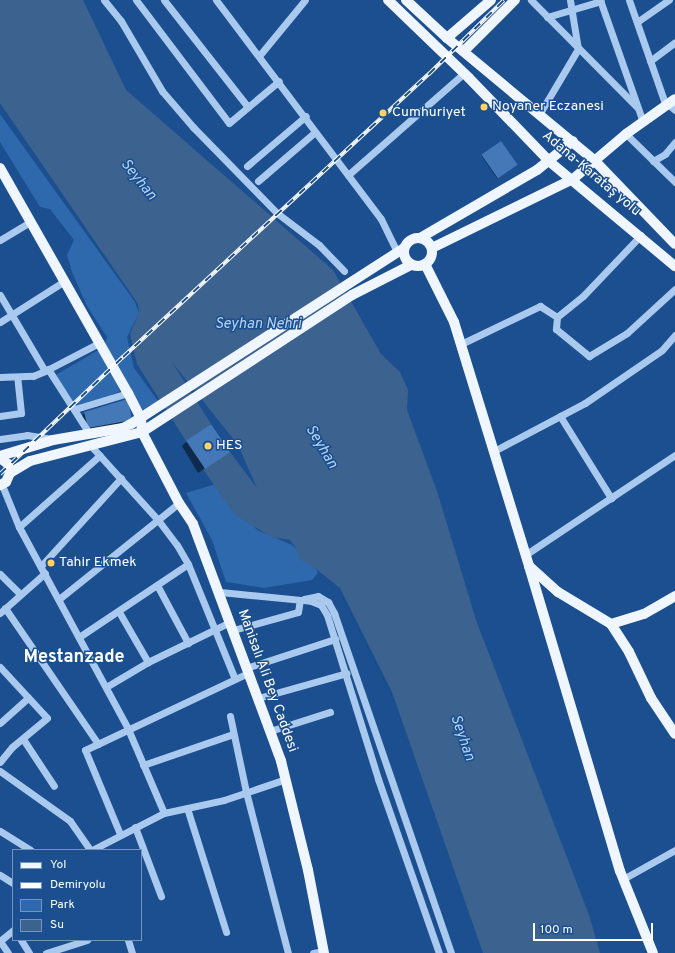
<!DOCTYPE html>
<meta charset="utf-8">
<style>
body{margin:0}
#map{position:relative;width:675px;height:953px;overflow:hidden;background:#1b4f8f;font-family:Overpass,sans-serif}
div>[style]{position:absolute}
.green>*{inset:0;background:#2e69ad}
.water>*{inset:0;background:#3c6290}
.shadow>*{inset:0;background:#0007;transform-origin:0 0}
.building>*{inset:0;background:#4478b7;transform-origin:0 0}
.minor>*{height:7px;margin:-3.5px;padding:0 3.5px;transform-origin:3.5px;border-radius:3.5px;background:#a9c9ee}
.major>*{height:10px;margin:-5px;padding:0 5px;transform-origin:5px;border-radius:5px;background:#f0f6ff}
.major>.ring{margin:-5px;padding:0;box-sizing:content-box;background:none;border:10px solid #f0f6ff;border-radius:50%}
.rail>*{height:4px;margin-top:-2px;transform-origin:0;background:repeating-linear-gradient(90deg,#1b4f8f 0 8px,#fff 0 16px);box-sizing:border-box;border-block:1px solid #fff}
.dots>*{width:11px;height:11px;translate:-50% -50%;box-sizing:border-box;border:2px solid #1b4f8f;border-radius:50%}
span{translate:-50% -50%;white-space:nowrap;text-align:center;line-height:1.15;-webkit-text-stroke:3px #1b4f8f;paint-order:stroke}
.poi-label{font-size:14px;color:#fff}
.left{translate:0 -50%;text-align:left}
.street-label{font-size:14px;color:#fff}
.water-label{font-size:15px;color:#b5d3f5;font-style:italic}
.district-label{font-size:18px;color:#fff;font-weight:700}
.legend{position:absolute;left:12px;top:849px;width:130px;height:92px;box-sizing:border-box;background:#1b4f8f;border:1px solid #7695bc;margin:0;padding:5px 7px;list-style:none;font-size:12px;color:#fff}
.legend li{display:flex;align-items:center;gap:8px;height:20px}
.legend b{width:20px;border:1px solid #7695bc}
.scale{position:absolute;left:533px;top:923px;width:120px;height:18px;box-sizing:border-box;border:2px solid #fff;border-top:0;padding-left:5px;font-size:12px;line-height:14px;white-space:nowrap;color:#fff;-webkit-text-stroke:3px #1b4f8f;paint-order:stroke}
</style>
<div id="map">
<div class="green">
<div style="clip-path:polygon(0 114px,135px 302px,139px 313px,127px 337px,134px 368px,158px 401px,142px 410px,125px 383px,105px 343px,107px 337px,87px 306px,72px 272px,67px 255px,74px 240px,50px 209px,40px 207px,0 142px)"></div>
<div style="clip-path:polygon(100px 349px,120px 391px,77px 410px,54px 376px)"></div>
<div style="clip-path:polygon(216px 484px,257px 530px,292px 545px,312px 562px,318px 573px,312px 580px,264px 588px,226px 582px,212px 540px,186px 493px)"></div>
</div>
<div class="water">
<div style="clip-path:polygon(0 0,83px 0,126px 90px,333px 270px,381px 354px,400px 372px,408px 390px,407px 410px,437px 491px,476px 620px,589px 915px,600px 953px,483px 953px,392px 692px,340px 588px,311px 565px,299px 559px,296px 548px,290px 540px,271px 537px,234px 514px,203px 469px,230px 452px,257px 488px,238px 445px,172px 362px,211px 424px,186px 441px,137px 364px,130px 334px,139px 313px,138px 304px,0 103px)"></div>
</div>
<div class="shadow">
<div style="left:501px;top:142px;width:28px;height:24px;rotate:55deg"></div>
<div style="clip-path:polygon(128px 400px,127px 423px,85px 431px,82px 416px,85px 412px)"></div>
<div style="clip-path:polygon(186px 442px,229px 452px,198px 473px,182px 446px)"></div>
</div>
<div class="building">
<div style="left:501px;top:141px;width:29px;height:24px;rotate:55deg"></div>
<div style="clip-path:polygon(128px 399px,132px 420px,88px 428px,84px 412px)"></div>
<div style="left:211px;top:424px;width:34px;height:30px;rotate:56deg"></div>
</div>
<div class="minor">
<div style="left:104px;top:0;width:27px;rotate:51deg"></div>
<div style="left:121px;top:21px;width:81px;rotate:59.6deg"></div>
<div style="left:162px;top:91px;width:48px;rotate:49.3deg"></div>
<div style="left:193px;top:127px;width:120px;rotate:45.7deg"></div>
<div style="left:277px;top:213px;width:53px;rotate:37.3deg"></div>
<div style="left:319px;top:245px;width:36px;rotate:46deg"></div>
<div style="left:136px;top:0;width:154px;rotate:52.9deg"></div>
<div style="left:229px;top:123px;width:65px;rotate:-40deg"></div>
<div style="left:164px;top:0;width:136px;rotate:51.9deg"></div>
<div style="left:216px;top:0;width:274px;rotate:53deg"></div>
<div style="left:381px;top:219px;width:37px;rotate:64deg"></div>
<div style="left:531px;top:0;width:151px;rotate:45.3deg"></div>
<div style="left:600px;top:0;width:129px;rotate:70.6deg"></div>
<div style="left:629px;top:0;width:112px;rotate:70.8deg"></div>
<div style="left:547px;top:17px;width:56px;rotate:-16.5deg"></div>
<div style="left:637px;top:22px;width:39px;rotate:-35deg"></div>
<div style="left:259px;top:56px;width:72px;rotate:-50.6deg"></div>
<div style="left:650px;top:61px;width:31px;rotate:-37deg"></div>
<div style="left:668px;top:104px;width:9px;rotate:41deg"></div>
<div style="left:540px;top:113px;width:74px;rotate:-59.3deg"></div>
<div style="left:578px;top:49px;width:50px;rotate:-99.3deg"></div>
<div style="left:626px;top:134px;width:69px;rotate:44.4deg"></div>
<div style="left:653px;top:161px;width:14px;rotate:-30deg"></div>
<div style="left:665px;top:154px;width:16px;rotate:-50deg"></div>
<div style="left:247px;top:166px;width:77px;rotate:-40.3deg"></div>
<div style="left:348px;top:175px;width:154px;rotate:-41.3deg"></div>
<div style="left:258px;top:181px;width:75px;rotate:-40.7deg"></div>
<div style="left:0;top:240px;width:35px;rotate:-31deg"></div>
<div style="left:0;top:295px;width:88px;rotate:59.4deg"></div>
<div style="left:45px;top:371px;width:61px;rotate:-27.4deg"></div>
<div style="left:557px;top:317px;width:12px;rotate:95deg"></div>
<div style="left:556px;top:329px;width:43px;rotate:39.3deg"></div>
<div style="left:589px;top:356px;width:44px;rotate:-31.2deg"></div>
<div style="left:627px;top:333px;width:65px;rotate:-42.5deg"></div>
<div style="left:0;top:322px;width:75px;rotate:-32.4deg"></div>
<div style="left:461px;top:344px;width:88px;rotate:-25.7deg"></div>
<div style="left:540px;top:306px;width:20px;rotate:33deg"></div>
<div style="left:557px;top:317px;width:33px;rotate:-39deg"></div>
<div style="left:583px;top:296px;width:84px;rotate:-46.4deg"></div>
<div style="left:48px;top:369px;width:76px;rotate:57.4deg"></div>
<div style="left:0;top:377px;width:33px;rotate:-2deg"></div>
<div style="left:33px;top:376px;width:13px;rotate:-23deg"></div>
<div style="left:75px;top:409px;width:55px;rotate:-16.8deg"></div>
<div style="left:0;top:416px;width:21px;rotate:-8deg"></div>
<div style="left:21px;top:413px;width:36px;rotate:-96deg"></div>
<div style="left:560px;top:416px;width:97px;rotate:58.1deg"></div>
<div style="left:0;top:439px;width:27px;rotate:-8deg"></div>
<div style="left:27px;top:435px;width:24px;rotate:9deg"></div>
<div style="left:92px;top:447px;width:98px;rotate:47.9deg"></div>
<div style="left:158px;top:520px;width:31px;rotate:53deg"></div>
<div style="left:177px;top:545px;width:22px;rotate:60deg"></div>
<div style="left:188px;top:564px;width:124px;rotate:67.8deg"></div>
<div style="left:494px;top:451px;width:103px;rotate:-27.8deg"></div>
<div style="left:585px;top:403px;width:93px;rotate:-34.5deg"></div>
<div style="left:662px;top:350px;width:20px;rotate:-49deg"></div>
<div style="left:2px;top:485px;width:45px;rotate:68deg"></div>
<div style="left:19px;top:527px;width:230px;rotate:61.6deg"></div>
<div style="left:128px;top:729px;width:91px;rotate:66.8deg"></div>
<div style="left:19px;top:527px;width:108px;rotate:-41.6deg"></div>
<div style="left:525px;top:555px;width:180px;rotate:-33.7deg"></div>
<div style="left:41px;top:566px;width:119px;rotate:-47.7deg"></div>
<div style="left:0;top:574px;width:28px;rotate:45deg"></div>
<div style="left:157px;top:585px;width:66px;rotate:61.9deg"></div>
<div style="left:220px;top:592px;width:91px;rotate:5.6deg"></div>
<div style="left:311px;top:601px;width:11px;rotate:22deg"></div>
<div style="left:321px;top:605px;width:12px;rotate:59deg"></div>
<div style="left:327px;top:615px;width:172px;rotate:72.7deg"></div>
<div style="left:378px;top:779px;width:184px;rotate:70.7deg"></div>
<div style="left:59px;top:599px;width:154px;rotate:-38.7deg"></div>
<div style="left:304px;top:599px;width:14px;rotate:-12deg"></div>
<div style="left:318px;top:596px;width:12px;rotate:31deg"></div>
<div style="left:328px;top:602px;width:13px;rotate:61deg"></div>
<div style="left:334px;top:613px;width:360px;rotate:71deg"></div>
<div style="left:5px;top:608px;width:165px;rotate:55.6deg"></div>
<div style="left:119px;top:612px;width:58px;rotate:59.9deg"></div>
<div style="left:0;top:613px;width:60px;rotate:-41.6deg"></div>
<div style="left:233px;top:630px;width:67px;rotate:-15.5deg"></div>
<div style="left:298px;top:612px;width:12px;rotate:-81deg"></div>
<div style="left:79px;top:637px;width:131px;rotate:-33.8deg"></div>
<div style="left:0;top:667px;width:69px;rotate:47.3deg"></div>
<div style="left:47px;top:718px;width:45px;rotate:140.4deg"></div>
<div style="left:12px;top:747px;width:19px;rotate:129deg"></div>
<div style="left:246px;top:668px;width:94px;rotate:-18deg"></div>
<div style="left:106px;top:687px;width:49px;rotate:-30.8deg"></div>
<div style="left:148px;top:662px;width:91px;rotate:-26deg"></div>
<div style="left:258px;top:698px;width:92px;rotate:-15.7deg"></div>
<div style="left:230px;top:716px;width:78px;rotate:78.1deg"></div>
<div style="left:246px;top:792px;width:166px;rotate:75.4deg"></div>
<div style="left:0;top:723px;width:38px;rotate:-42deg"></div>
<div style="left:270px;top:731px;width:63px;rotate:-17.6deg"></div>
<div style="left:23px;top:739px;width:56px;rotate:56.6deg"></div>
<div style="left:143px;top:765px;width:95px;rotate:-19deg"></div>
<div style="left:0;top:771px;width:86px;rotate:35.5deg"></div>
<div style="left:70px;top:821px;width:35px;rotate:55deg"></div>
<div style="left:187px;top:808px;width:130px;rotate:72.5deg"></div>
<div style="left:135px;top:827px;width:74px;rotate:69.4deg"></div>
<div style="left:0;top:831px;width:36px;rotate:32deg"></div>
<div style="left:120px;top:834px;width:91px;rotate:-112.6deg"></div>
<div style="left:85px;top:750px;width:180px;rotate:-25.3deg"></div>
<div style="left:92px;top:850px;width:81px;rotate:-27.2deg"></div>
<div style="left:164px;top:813px;width:61px;rotate:-12.2deg"></div>
<div style="left:224px;top:800px;width:65px;rotate:-18.7deg"></div>
<div style="left:0;top:875px;width:15px;rotate:32deg"></div>
<div style="left:623px;top:879px;width:60px;rotate:-29.1deg"></div>
<div style="left:21px;top:940px;width:15px;rotate:58deg"></div>
<div style="left:128px;top:940px;width:14px;rotate:73deg"></div>
<div style="left:8px;top:953px;width:14px;rotate:-124deg"></div>
<div style="left:0;top:941px;width:17px;rotate:-40deg"></div>
<div style="left:46px;top:953px;width:43px;rotate:-17.6deg"></div>
<div style="left:313px;top:953px;width:10px;rotate:-11deg"></div>
</div>
<div class="major">
<div style="left:388px;top:0;width:112px;rotate:43.9deg"></div>
<div style="left:469px;top:78px;width:117px;rotate:46deg"></div>
<div style="left:550px;top:162px;width:163px;rotate:39.8deg"></div>
<div style="left:406px;top:0;width:56px;rotate:42.8deg"></div>
<div style="left:447px;top:38px;width:192px;rotate:39.7deg"></div>
<div style="left:595px;top:161px;width:115px;rotate:46.1deg"></div>
<div style="left:447px;top:38px;width:58px;rotate:-40.8deg"></div>
<div style="left:464px;top:51px;width:72px;rotate:-45deg"></div>
<div style="left:0;top:168px;width:259px;rotate:60.4deg"></div>
<div style="left:128px;top:393px;width:28px;rotate:63deg"></div>
<div style="left:141px;top:418px;width:14px;rotate:86deg"></div>
<div style="left:142px;top:432px;width:80px;rotate:62.5deg"></div>
<div style="left:179px;top:503px;width:25px;rotate:56deg"></div>
<div style="left:193px;top:524px;width:253px;rotate:69.6deg"></div>
<div style="left:281px;top:761px;width:112px;rotate:76.1deg"></div>
<div style="left:308px;top:870px;width:85px;rotate:79.1deg"></div>
<div class="ring" style="left:404px;top:238px;width:18px;height:18px"></div>
<div style="left:420px;top:238px;width:135px;rotate:-30.2deg"></div>
<div style="left:537px;top:170px;width:46px;rotate:-38.9deg"></div>
<div style="left:432px;top:248px;width:157px;rotate:-26.1deg"></div>
<div style="left:573px;top:179px;width:70px;rotate:-40.3deg"></div>
<div style="left:626px;top:134px;width:60px;rotate:-35.5deg"></div>
<div style="left:425px;top:264px;width:65px;rotate:63.4deg"></div>
<div style="left:454px;top:322px;width:255px;rotate:72.9deg"></div>
<div style="left:529px;top:566px;width:39px;rotate:42deg"></div>
<div style="left:558px;top:592px;width:62px;rotate:31.1deg"></div>
<div style="left:611px;top:624px;width:33px;rotate:57deg"></div>
<div style="left:629px;top:652px;width:51px;rotate:64.4deg"></div>
<div style="left:651px;top:698px;width:43px;rotate:56.3deg"></div>
<div style="left:0;top:456px;width:55px;rotate:-16.8deg"></div>
<div style="left:53px;top:440px;width:71px;rotate:-9.7deg"></div>
<div style="left:123px;top:428px;width:9px;rotate:-27deg"></div>
<div style="left:131px;top:424px;width:325px;rotate:-32.8deg"></div>
<div style="left:0;top:458px;width:10px;rotate:37deg"></div>
<div style="left:8px;top:464px;width:9px;rotate:77deg"></div>
<div style="left:10px;top:473px;width:10px;rotate:114deg"></div>
<div style="left:6px;top:482px;width:7px;rotate:153deg"></div>
<div style="left:10px;top:473px;width:23px;rotate:-31deg"></div>
<div style="left:30px;top:461px;width:116px;rotate:-14.5deg"></div>
<div style="left:142px;top:432px;width:251px;rotate:-33.1deg"></div>
<div style="left:352px;top:295px;width:66px;rotate:-27deg"></div>
<div style="left:529px;top:566px;width:318px;rotate:73.4deg"></div>
<div style="left:620px;top:871px;width:88px;rotate:68.1deg"></div>
<div style="left:611px;top:624px;width:34px;rotate:-17deg"></div>
<div style="left:644px;top:614px;width:36px;rotate:-30deg"></div>
</div>
<div class="rail">
<div style="left:0;top:474px;width:170px;rotate:-43.6deg"></div>
<div style="left:123px;top:357px;width:417px;rotate:-42.8deg"></div>
<div style="left:429px;top:74px;width:105px;rotate:-44.6deg"></div>
</div>
<div class="dots">
<div style="left:484px;top:107px;background:#ffd166"></div>
<div style="left:383px;top:113px;background:#ffd166"></div>
<div style="left:208px;top:446px;background:#ffd166"></div>
<div style="left:51px;top:563px;background:#ffd166"></div>
</div>
<div class="poi-label">
<span class="left" style="left:492px;top:107px">Noyaner Eczanesi</span>
<span class="left" style="left:392px;top:113px">Cumhuriyet</span>
<span class="left" style="left:216px;top:446px">HES</span>
<span class="left" style="left:59px;top:563px">Tahir Ekmek</span>
</div>
<div class="street-label">
<span style="left:591px;top:174px;rotate:40deg">Adana-Karataş yolu</span>
<span style="left:267px;top:681px;rotate:70deg">Manisalı Ali Bey Caddesi</span>
</div>
<div class="water-label">
<span style="left:138px;top:180px;rotate:51deg">Seyhan</span>
<span style="left:258px;top:325px">Seyhan Nehri</span>
<span style="left:321px;top:447px;rotate:59deg">Seyhan</span>
<span style="left:462px;top:738px;rotate:71deg">Seyhan</span>
</div>
<div class="district-label">
<span style="left:74px;top:658px">Mestanzade</span>
</div>
<ul class="legend">
<li><b style="height:5px;background:#f0f6ff"></b>Yol</li>
<li><b style="height:5px;background:#fff"></b>Demiryolu</li>
<li><b style="height:11px;background:#2e69ad"></b>Park</li>
<li><b style="height:11px;background:#3c6290"></b>Su</li>
</ul>
<div class="scale">100 m</div>
</div>
